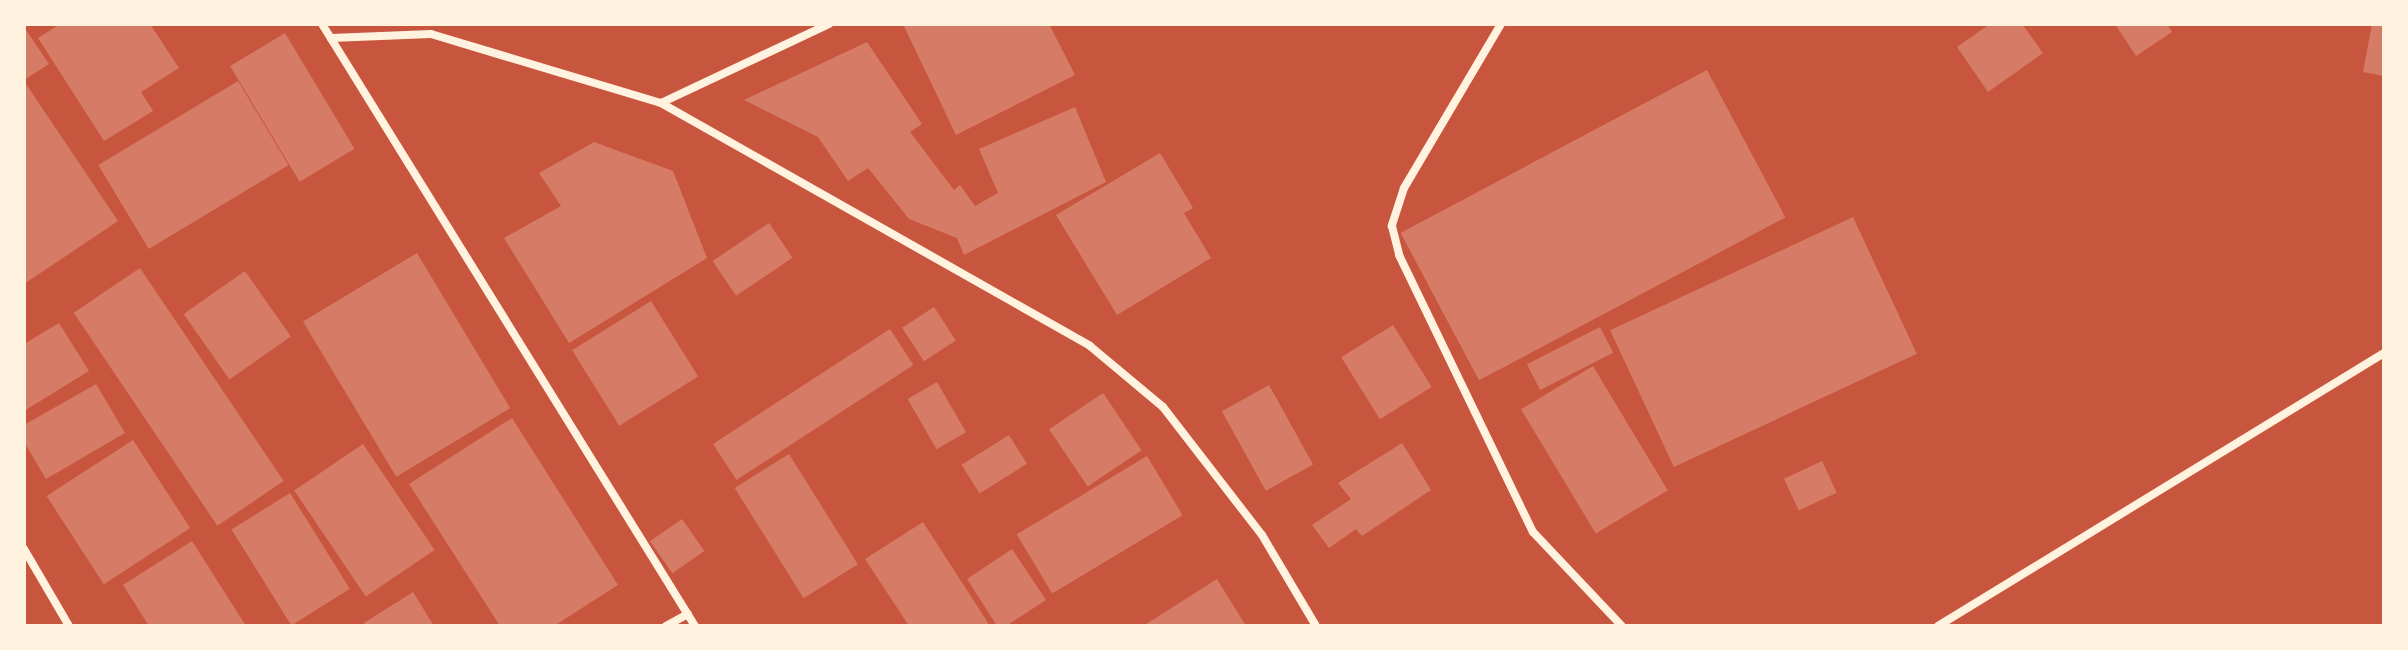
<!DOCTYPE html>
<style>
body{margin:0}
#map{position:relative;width:2408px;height:650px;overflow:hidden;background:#c8553d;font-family:"Titillium Web",sans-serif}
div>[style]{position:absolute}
.building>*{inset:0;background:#d67c66;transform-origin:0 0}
.minor>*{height:8px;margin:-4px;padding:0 4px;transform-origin:4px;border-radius:4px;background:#fff3e0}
span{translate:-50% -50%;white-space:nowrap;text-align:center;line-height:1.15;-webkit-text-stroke:7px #fff3e0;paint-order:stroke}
.frame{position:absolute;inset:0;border:26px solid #fff3e0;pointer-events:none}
</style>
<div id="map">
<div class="building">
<div style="clip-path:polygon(60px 24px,150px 24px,179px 68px,141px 92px,153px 111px,104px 141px,38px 38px)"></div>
<div style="clip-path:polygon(903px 24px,1049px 24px,1075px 75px,956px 135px)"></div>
<div style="clip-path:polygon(1990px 24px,2022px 24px,2043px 53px,1988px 92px,1957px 47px)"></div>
<div style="clip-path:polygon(2115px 24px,2167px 24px,2172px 32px,2136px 56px)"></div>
<div style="clip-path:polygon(2372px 24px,2384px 24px,2384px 76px,2363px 72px)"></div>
<div style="clip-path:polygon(26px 30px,49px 64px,24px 80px,24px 31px)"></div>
<div style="left:285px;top:33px;width:135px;height:64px;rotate:59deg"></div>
<div style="clip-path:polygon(867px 42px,922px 124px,910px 132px,954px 190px,960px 185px,975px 206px,998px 193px,979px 149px,1075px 107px,1106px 182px,964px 255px,957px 238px,909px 219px,868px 168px,848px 181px,818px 137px,744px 100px)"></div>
<div style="left:1707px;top:70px;width:167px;height:347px;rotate:62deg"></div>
<div style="clip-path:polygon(24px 81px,118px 221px,24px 284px)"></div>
<div style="left:238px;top:81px;width:98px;height:163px;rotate:59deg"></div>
<div style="clip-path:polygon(594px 142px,673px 171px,707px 258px,569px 343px,504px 238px,561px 206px,539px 173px)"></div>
<div style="clip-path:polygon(1160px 153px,1193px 208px,1184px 213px,1211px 258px,1117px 315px,1056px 215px)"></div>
<div style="left:1853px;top:217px;width:151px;height:268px;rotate:65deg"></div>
<div style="left:769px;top:223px;width:42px;height:68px;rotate:56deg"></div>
<div style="left:417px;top:253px;width:181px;height:133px;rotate:59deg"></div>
<div style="left:140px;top:268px;width:257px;height:80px;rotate:56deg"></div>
<div style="left:245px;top:271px;width:80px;height:75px;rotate:55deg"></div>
<div style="left:651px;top:301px;width:89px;height:93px;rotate:58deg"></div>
<div style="left:934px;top:307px;width:40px;height:38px;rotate:57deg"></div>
<div style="clip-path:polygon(59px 323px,89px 371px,24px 411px,24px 344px)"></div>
<div style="left:1393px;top:325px;width:73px;height:61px;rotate:58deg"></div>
<div style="left:1600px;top:327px;width:29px;height:82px;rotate:63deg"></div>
<div style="left:890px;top:329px;width:43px;height:211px;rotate:57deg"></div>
<div style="left:1593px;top:366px;width:145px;height:84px;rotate:59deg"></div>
<div style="left:937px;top:382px;width:58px;height:34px;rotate:60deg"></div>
<div style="clip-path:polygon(96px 384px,125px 433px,46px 479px,24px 442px,24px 425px)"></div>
<div style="left:1269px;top:385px;width:91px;height:54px;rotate:61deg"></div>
<div style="left:1103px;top:393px;width:69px;height:65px;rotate:56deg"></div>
<div style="clip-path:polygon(512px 418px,618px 585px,554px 626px,500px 626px,409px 484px)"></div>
<div style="left:1009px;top:435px;width:34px;height:56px;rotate:58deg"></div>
<div style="left:133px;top:440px;width:105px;height:103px;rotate:57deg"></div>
<div style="clip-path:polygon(1402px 443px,1431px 490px,1362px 536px,1356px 529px,1329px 548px,1312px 525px,1351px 499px,1338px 483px)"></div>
<div style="left:363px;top:444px;width:128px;height:83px;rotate:56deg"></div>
<div style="left:789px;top:454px;width:130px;height:64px;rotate:58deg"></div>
<div style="left:1147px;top:456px;width:69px;height:152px;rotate:59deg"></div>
<div style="left:1822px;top:461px;width:35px;height:42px;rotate:65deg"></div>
<div style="left:290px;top:493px;width:113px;height:69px;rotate:58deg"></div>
<div style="left:682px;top:519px;width:39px;height:39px;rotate:55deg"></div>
<div style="clip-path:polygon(923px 522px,990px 626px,909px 626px,865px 559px)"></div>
<div style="clip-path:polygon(192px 541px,246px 626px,149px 626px,123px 585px)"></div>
<div style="clip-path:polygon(1012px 549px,1046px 600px,1006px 626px,997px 626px,967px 579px)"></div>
<div style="clip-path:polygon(1217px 579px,1246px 626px,1143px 626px)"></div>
<div style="clip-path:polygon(413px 592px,434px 626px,366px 626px,364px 623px)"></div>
</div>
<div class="minor">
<div style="left:322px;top:24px;width:708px;rotate:58.22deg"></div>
<div style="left:1501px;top:24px;width:191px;rotate:120.6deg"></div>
<div style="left:1404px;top:188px;width:40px;rotate:108deg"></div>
<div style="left:1392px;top:226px;width:30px;rotate:76deg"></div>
<div style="left:1399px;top:255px;width:308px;rotate:64.2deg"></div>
<div style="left:1533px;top:532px;width:129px;rotate:46.6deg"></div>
<div style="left:331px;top:38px;width:100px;rotate:-2.3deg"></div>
<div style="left:431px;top:34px;width:240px;rotate:16.7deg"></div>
<div style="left:661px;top:103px;width:186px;rotate:-25.2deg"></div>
<div style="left:661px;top:103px;width:493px;rotate:29.5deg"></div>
<div style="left:1090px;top:346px;width:95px;rotate:39.9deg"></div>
<div style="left:1163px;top:407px;width:162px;rotate:52.3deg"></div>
<div style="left:1262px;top:535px;width:106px;rotate:59.3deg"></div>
<div style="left:24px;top:549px;width:89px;rotate:59.7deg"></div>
<div style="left:666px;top:626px;width:25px;rotate:-29deg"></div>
<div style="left:1938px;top:626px;width:523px;rotate:-31.47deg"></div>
</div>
<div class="frame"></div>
</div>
